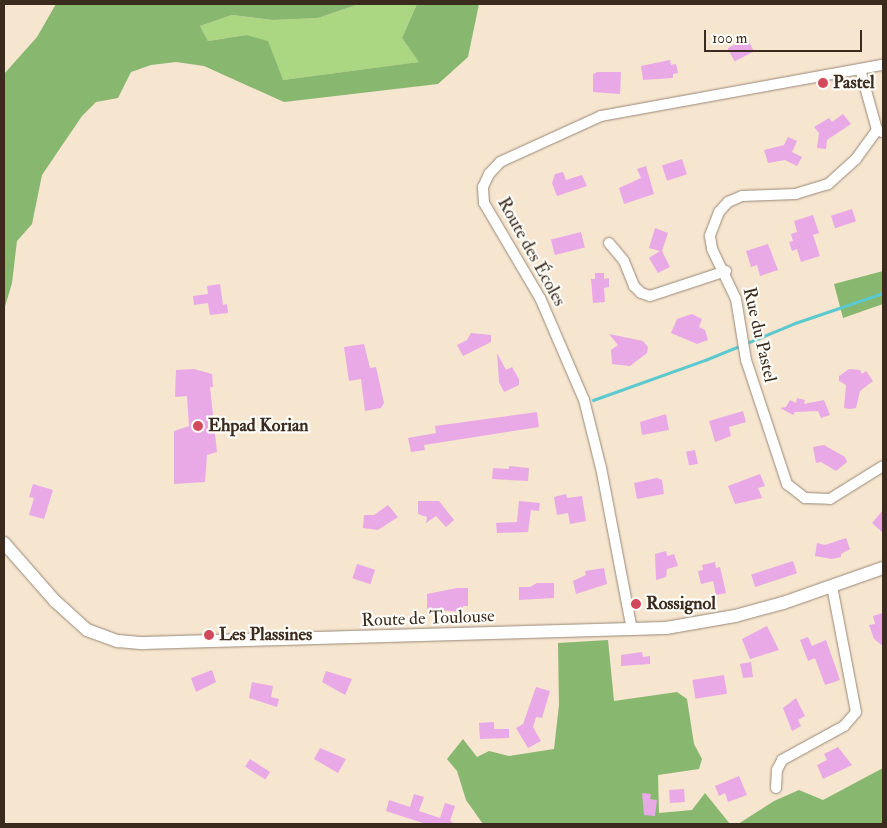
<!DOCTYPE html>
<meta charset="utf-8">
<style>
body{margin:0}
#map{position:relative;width:887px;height:828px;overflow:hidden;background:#f6e5cf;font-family:"IM FELL Double Pica",serif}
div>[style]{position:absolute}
.green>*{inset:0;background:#abd682}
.forest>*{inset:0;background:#88b770}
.stream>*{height:3px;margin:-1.5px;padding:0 1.5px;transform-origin:1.5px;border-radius:1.5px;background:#5cc9cf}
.building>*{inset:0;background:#e8a9e6;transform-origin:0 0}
.roads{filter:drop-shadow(0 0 1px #988876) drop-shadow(0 0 1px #988876)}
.minor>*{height:10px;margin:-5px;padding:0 5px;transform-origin:5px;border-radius:5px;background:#fff}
.tertiary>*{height:12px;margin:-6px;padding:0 6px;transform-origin:6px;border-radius:6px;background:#fff}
.dots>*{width:14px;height:14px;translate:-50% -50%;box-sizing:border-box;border:2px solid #fdfcf7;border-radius:50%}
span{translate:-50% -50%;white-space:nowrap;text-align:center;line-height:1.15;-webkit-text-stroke:4.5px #fdfcf7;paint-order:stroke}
.poi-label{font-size:18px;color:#3b2a1e;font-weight:700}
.left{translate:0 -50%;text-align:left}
.street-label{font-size:18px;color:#3b2a1e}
.frame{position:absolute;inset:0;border:5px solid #3b2a1e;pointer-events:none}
.scale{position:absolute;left:704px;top:30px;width:158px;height:22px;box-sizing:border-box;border:2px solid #3b2a1e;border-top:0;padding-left:6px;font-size:15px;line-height:18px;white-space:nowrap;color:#3b2a1e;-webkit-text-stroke:4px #fdfcf7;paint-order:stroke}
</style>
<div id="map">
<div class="green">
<div style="clip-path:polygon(359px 4px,417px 4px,402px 38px,420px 62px,283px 80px,246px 35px,208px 41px,200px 26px,232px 15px,273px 20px,318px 18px)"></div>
</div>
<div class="forest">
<div style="clip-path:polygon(56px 4px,359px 4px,318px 18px,273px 20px,232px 15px,200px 26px,208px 41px,246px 35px,268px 41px,283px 80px,419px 62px,402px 38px,417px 4px,479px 4px,468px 57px,438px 84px,284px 102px,204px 66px,176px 62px,151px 65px,131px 72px,118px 98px,96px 102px,82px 116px,42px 175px,32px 224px,17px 241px,12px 283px,4px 310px,4px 74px,37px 37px)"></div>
<div style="clip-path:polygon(883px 271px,883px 304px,843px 318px,834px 284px)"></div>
<div style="clip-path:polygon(608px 640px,614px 701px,677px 692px,687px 699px,694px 744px,702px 759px,699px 769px,658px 775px,659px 813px,692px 810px,705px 793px,730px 824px,483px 824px,466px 800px,457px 771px,447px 759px,463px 739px,477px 757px,489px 751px,509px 756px,554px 749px,559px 705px,558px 643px)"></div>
<div style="clip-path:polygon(883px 768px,883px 824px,738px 824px,774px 801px,799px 790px,823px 800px)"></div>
</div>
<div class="stream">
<div style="left:593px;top:400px;width:119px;rotate:-19.7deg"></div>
<div style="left:705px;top:360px;width:97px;rotate:-22.3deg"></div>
<div style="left:795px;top:323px;width:93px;rotate:-18.8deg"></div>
</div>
<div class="building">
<div style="left:747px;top:38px;width:15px;height:22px;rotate:62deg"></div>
<div style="clip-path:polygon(670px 60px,671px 65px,676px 64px,678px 73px,673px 74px,673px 78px,643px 80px,641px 66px)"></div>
<div style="clip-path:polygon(598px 72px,621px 72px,620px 94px,593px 92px,593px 74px)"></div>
<div style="clip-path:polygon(843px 114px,851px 124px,827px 140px,826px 149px,817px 148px,819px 133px,814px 127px,829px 118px,832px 122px)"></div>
<div style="clip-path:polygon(788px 137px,797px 141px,792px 152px,802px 157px,797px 166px,785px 160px,768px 163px,764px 150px,784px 145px)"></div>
<div style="left:682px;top:159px;width:16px;height:21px;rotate:72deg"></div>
<div style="clip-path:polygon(646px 166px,654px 194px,624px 204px,619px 188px,641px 178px,637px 169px)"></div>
<div style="clip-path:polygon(563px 172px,566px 180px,582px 175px,587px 186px,557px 196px,552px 183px,555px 174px)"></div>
<div style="left:852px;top:209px;width:13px;height:22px;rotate:72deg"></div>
<div style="clip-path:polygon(813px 215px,819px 233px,813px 235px,820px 256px,801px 262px,797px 249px,792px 251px,789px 242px,793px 241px,791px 234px,797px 232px,794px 221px)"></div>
<div style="clip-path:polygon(655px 228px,668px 233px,662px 251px,670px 267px,658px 273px,649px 258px,660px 251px,649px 248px)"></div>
<div style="left:581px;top:232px;width:16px;height:31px;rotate:76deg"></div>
<div style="clip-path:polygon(768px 244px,778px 270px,760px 276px,757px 265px,751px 267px,746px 251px)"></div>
<div style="clip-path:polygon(595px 273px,604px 273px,604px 279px,609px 278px,609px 287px,604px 288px,605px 302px,593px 303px,591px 279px,595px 279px)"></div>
<div style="clip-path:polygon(220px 284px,223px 305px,227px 304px,228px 313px,210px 315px,208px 303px,194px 305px,193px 296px,208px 294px,207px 286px)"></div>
<div style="clip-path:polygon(692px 314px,702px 319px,699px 327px,705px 330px,708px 340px,697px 344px,671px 333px,677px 319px)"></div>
<div style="clip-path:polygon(471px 333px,491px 335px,491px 342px,463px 356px,457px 345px,467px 340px)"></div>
<div style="clip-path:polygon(609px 334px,643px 341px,648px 347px,647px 353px,630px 366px,612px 364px,611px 350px,618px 345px)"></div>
<div style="clip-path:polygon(364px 344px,370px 368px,376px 367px,384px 403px,381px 408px,365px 411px,361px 379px,349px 381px,344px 347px)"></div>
<div style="clip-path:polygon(497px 353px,506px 370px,512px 367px,519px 379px,519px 385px,504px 392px,499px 382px)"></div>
<div style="clip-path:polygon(194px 369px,212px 374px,213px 387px,210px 387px,217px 452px,207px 455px,205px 482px,174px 484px,174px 431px,189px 426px,187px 396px,175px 397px,176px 370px)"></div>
<div style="clip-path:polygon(849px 369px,860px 370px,862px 374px,866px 371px,873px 381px,860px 391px,856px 408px,850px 409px,844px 408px,846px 385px,839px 381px,839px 376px)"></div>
<div style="clip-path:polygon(797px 398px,805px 400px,804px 404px,824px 400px,830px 415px,821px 418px,818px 411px,795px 412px,793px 415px,780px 408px,786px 407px,790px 400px,796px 403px)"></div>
<div style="clip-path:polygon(743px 411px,746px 422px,729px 427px,731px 436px,715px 442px,709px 421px)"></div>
<div style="clip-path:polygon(537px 412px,539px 427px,424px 445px,425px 450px,411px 452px,408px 438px,436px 433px,435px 426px)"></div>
<div style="clip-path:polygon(666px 414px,669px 430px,642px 435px,640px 422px)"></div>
<div style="clip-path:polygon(824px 445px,845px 457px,847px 462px,836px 471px,821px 462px,816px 463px,813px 447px)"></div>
<div style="left:695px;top:450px;width:14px;height:9px;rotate:78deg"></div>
<div style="clip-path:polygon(509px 466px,529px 468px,528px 481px,492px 479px,493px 468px,509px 469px)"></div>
<div style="clip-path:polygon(760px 474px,765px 486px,758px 488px,762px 498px,735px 504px,728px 486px)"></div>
<div style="clip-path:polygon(657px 478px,662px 480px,664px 494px,637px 499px,634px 483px)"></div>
<div style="clip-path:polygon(33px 484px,53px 490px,44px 519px,29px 515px,34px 498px,29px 497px)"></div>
<div style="clip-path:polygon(566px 494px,567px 498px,582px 496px,586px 521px,570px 524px,568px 513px,557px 515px,554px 497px)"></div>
<div style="clip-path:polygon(418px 501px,439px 501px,454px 520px,446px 527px,436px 516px,426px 523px,427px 517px,418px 514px)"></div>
<div style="clip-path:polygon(519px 501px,540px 503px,539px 511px,531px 510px,528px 532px,497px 533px,496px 523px,517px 522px)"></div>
<div style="clip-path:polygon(388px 505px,398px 517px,378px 530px,363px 528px,364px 515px,374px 515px)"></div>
<div style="clip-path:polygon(883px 510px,883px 533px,872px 523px)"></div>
<div style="clip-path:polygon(846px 538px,850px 549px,841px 554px,841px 557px,832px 559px,815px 556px,817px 543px,825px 545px)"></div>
<div style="clip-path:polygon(666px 551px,667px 556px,674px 554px,678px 566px,667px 569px,666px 577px,656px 580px,655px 554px)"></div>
<div style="left:793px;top:561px;width:13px;height:44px;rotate:72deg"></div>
<div style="clip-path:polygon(715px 562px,716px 568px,720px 567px,726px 593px,716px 595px,713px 581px,701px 584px,698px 571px,703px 570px,702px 565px)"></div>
<div style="left:357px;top:564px;width:19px;height:15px;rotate:18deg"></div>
<div style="clip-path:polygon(604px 568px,607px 584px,576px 594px,573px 581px,586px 575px,585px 571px)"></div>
<div style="clip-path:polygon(537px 583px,554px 583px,554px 598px,519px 600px,519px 587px,530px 587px)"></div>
<div style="clip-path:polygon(457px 588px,468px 588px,468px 606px,463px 606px,463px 612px,427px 609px,427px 594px)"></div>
<div style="clip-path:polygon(883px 613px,883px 646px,874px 639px,869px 625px,875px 624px,873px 616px)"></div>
<div style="clip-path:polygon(767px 626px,779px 650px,750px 659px,742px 639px)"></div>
<div style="clip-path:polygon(808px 637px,812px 646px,826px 640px,840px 680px,825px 685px,815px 658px,808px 661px,800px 640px)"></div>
<div style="clip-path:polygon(642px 652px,643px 657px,650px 656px,650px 664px,621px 666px,621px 655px)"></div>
<div style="clip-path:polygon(751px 662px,753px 677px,743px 678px,740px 664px)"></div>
<div style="clip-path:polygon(212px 670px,216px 682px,196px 692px,191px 678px)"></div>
<div style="clip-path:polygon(326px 671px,352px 679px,345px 695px,322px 682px)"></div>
<div style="left:724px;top:675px;width:19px;height:32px;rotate:81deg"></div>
<div style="clip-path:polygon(252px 682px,273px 686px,271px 697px,279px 699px,277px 707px,249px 698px)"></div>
<div style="clip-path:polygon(536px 687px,550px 691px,542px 718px,536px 717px,533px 727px,541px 741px,528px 748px,516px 728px,523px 724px)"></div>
<div style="clip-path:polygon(796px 698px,805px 716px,798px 720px,801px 726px,792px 731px,783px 708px)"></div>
<div style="clip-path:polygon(494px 722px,494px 729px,509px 729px,509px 738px,480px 739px,479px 723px)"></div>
<div style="clip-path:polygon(838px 747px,852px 765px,823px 779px,817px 765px,827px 760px,824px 754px)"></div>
<div style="clip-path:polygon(320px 748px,346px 759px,338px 773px,314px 759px)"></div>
<div style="left:250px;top:759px;width:24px;height:9px;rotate:33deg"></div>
<div style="clip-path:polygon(739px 776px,747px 795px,728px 802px,725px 793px,719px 796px,715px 786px)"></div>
<div style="left:684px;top:789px;width:13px;height:15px;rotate:86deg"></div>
<div style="clip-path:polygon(642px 793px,651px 794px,650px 799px,657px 800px,655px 816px,644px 815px)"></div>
<div style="clip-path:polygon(414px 794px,424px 797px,419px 811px,440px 818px,445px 803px,455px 806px,450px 821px,455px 824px,426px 824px,386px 811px,389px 800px,410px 807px)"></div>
</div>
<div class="roads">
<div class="minor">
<div style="left:860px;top:69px;width:63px;rotate:74.4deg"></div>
<div style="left:877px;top:130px;width:5px;rotate:22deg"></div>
<div style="left:877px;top:130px;width:36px;rotate:126deg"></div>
<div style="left:856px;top:159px;width:38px;rotate:138deg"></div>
<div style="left:828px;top:184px;width:34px;rotate:163deg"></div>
<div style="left:796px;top:194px;width:54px;rotate:177.9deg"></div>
<div style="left:742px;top:196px;width:15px;rotate:157deg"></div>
<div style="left:728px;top:202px;width:13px;rotate:132deg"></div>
<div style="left:719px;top:212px;width:26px;rotate:111deg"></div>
<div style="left:710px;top:236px;width:13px;rotate:81deg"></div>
<div style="left:712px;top:249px;width:55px;rotate:64.4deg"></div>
<div style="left:736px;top:299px;width:62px;rotate:80.7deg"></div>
<div style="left:746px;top:360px;width:131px;rotate:71.7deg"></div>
<div style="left:787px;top:484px;width:23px;rotate:38deg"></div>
<div style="left:805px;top:498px;width:25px;rotate:2deg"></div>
<div style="left:830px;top:499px;width:62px;rotate:-31.9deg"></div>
<div style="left:609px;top:243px;width:23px;rotate:50deg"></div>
<div style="left:624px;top:261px;width:27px;rotate:68deg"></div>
<div style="left:634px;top:286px;width:10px;rotate:45deg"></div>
<div style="left:641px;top:293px;width:9px;rotate:18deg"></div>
<div style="left:650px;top:296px;width:80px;rotate:-18.2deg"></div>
<div style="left:632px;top:630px;width:165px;rotate:-100.8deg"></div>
<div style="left:601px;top:468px;width:70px;rotate:-104deg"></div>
<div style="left:584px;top:400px;width:111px;rotate:-113.3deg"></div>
<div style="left:540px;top:298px;width:110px;rotate:-120.5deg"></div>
<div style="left:484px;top:203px;width:16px;rotate:-94deg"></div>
<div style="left:483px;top:187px;width:14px;rotate:-65deg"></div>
<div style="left:489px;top:174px;width:16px;rotate:-47deg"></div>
<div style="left:500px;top:162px;width:111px;rotate:-24.5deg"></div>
<div style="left:601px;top:116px;width:287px;rotate:-10.3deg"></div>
<div style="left:776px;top:788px;width:18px;rotate:-87deg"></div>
<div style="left:777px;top:770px;width:11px;rotate:-63deg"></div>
<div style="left:782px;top:760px;width:71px;rotate:-28.7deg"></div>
<div style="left:844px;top:726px;width:18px;rotate:-49deg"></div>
<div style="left:856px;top:712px;width:128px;rotate:-100.8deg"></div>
</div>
<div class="tertiary">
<div style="left:4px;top:543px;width:77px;rotate:48.7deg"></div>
<div style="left:55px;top:601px;width:43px;rotate:42.2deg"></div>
<div style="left:87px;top:630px;width:33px;rotate:20deg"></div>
<div style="left:118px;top:641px;width:25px;rotate:5deg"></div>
<div style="left:143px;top:643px;width:523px;rotate:-1.64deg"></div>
<div style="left:666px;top:628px;width:70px;rotate:-9.9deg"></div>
<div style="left:735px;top:616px;width:50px;rotate:-15.2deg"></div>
<div style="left:783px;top:603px;width:106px;rotate:-19.3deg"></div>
</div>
</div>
<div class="dots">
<div style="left:823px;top:83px;background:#d1495b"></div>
<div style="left:198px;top:426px;background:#d1495b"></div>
<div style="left:636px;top:604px;background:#d1495b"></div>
<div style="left:209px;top:635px;background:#d1495b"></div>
</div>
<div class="poi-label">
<span class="left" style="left:833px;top:83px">Pastel</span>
<span class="left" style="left:208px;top:426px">Ehpad Korian</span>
<span class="left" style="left:646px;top:604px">Rossignol</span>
<span class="left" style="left:219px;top:635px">Les Plassines</span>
</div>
<div class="street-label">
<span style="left:531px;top:252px;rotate:61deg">Route des Écoles</span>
<span style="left:759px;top:335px;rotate:77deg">Rue du Pastel</span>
<span style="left:428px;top:619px;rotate:-2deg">Route de Toulouse</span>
</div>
<div class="frame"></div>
<div class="scale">100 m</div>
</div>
